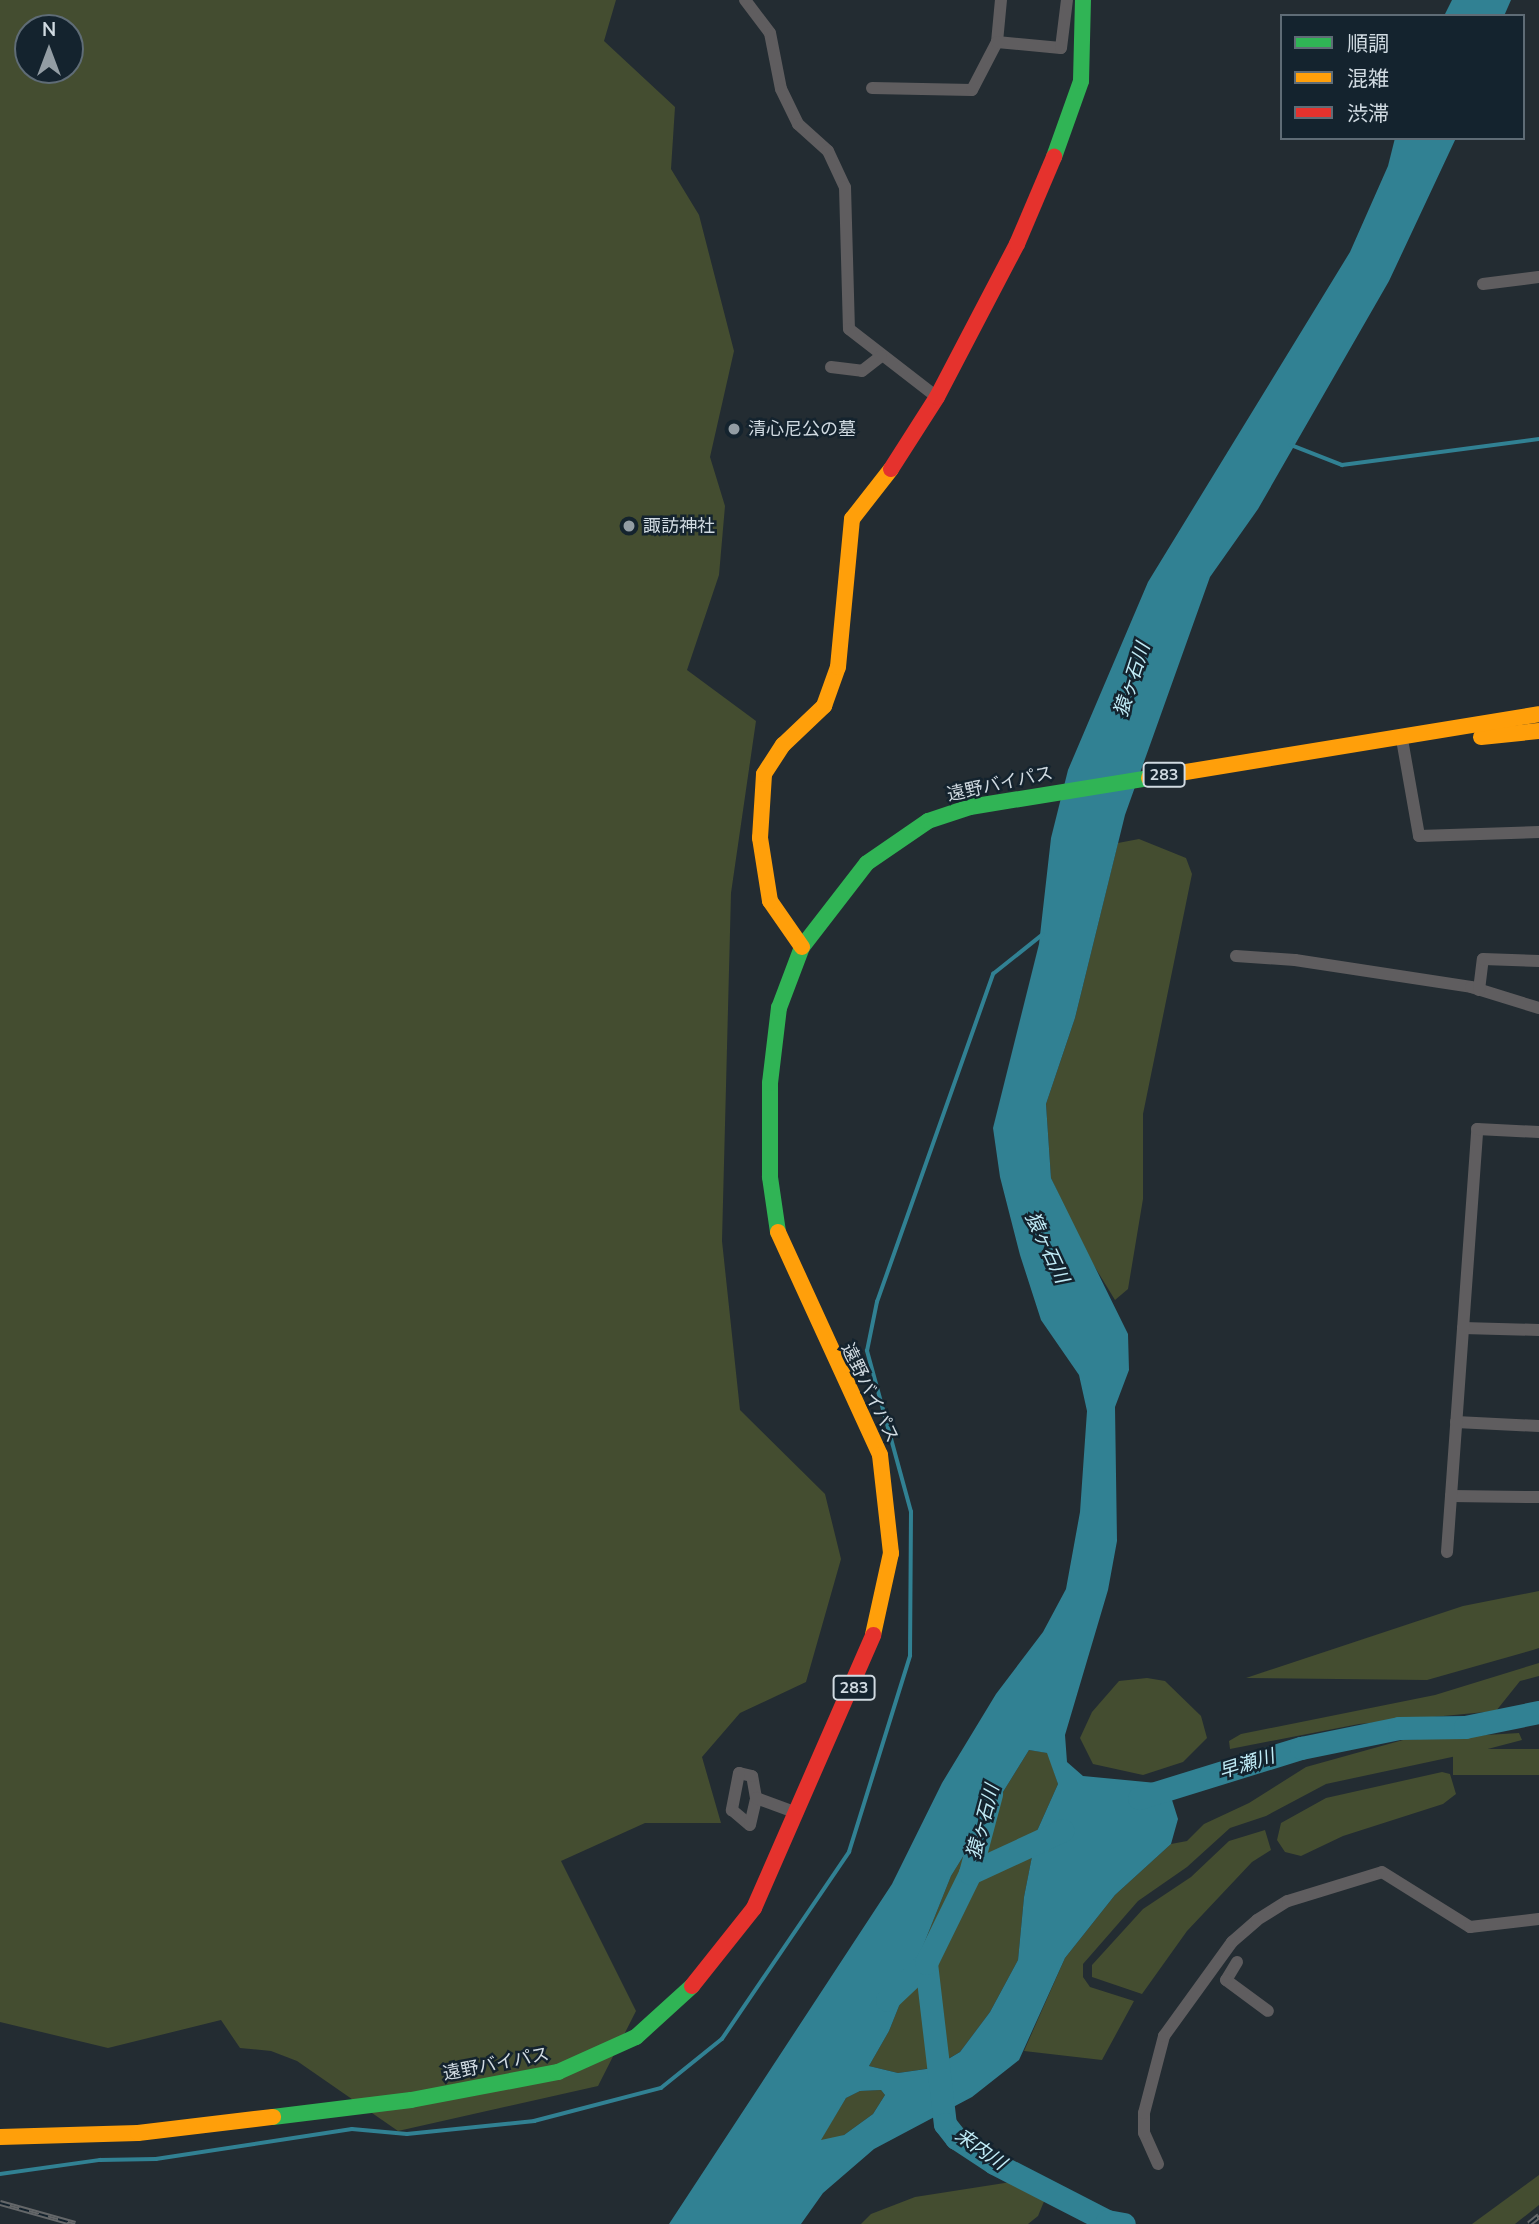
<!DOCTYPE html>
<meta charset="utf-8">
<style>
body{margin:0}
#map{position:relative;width:1539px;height:2224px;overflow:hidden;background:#232c32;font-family:"Nunito Sans","Noto Sans JP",sans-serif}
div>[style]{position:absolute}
.green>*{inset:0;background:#444d30;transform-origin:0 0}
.water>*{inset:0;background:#318193}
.stream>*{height:3.5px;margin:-1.75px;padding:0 1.75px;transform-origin:1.75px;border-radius:1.75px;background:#318193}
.river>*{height:23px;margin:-11.5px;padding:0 11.5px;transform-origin:11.5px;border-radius:11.5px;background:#318193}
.street>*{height:12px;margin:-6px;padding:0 6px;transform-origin:6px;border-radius:6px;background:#5f5d5f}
.fast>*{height:16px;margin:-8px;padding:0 8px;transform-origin:8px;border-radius:8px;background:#30b455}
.slow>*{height:16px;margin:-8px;padding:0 8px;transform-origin:8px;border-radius:8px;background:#ff9f0a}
.jam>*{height:16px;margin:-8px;padding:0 8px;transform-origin:8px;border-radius:8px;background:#e5322d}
.rail>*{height:6px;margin-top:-3px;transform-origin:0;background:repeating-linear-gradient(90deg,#14232e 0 10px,#646769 0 20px);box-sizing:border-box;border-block:2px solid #646769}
.dots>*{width:19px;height:19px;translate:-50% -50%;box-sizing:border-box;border:4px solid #14232e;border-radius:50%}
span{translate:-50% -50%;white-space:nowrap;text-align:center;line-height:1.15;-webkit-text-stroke:5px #14232e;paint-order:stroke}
.shield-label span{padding:2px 5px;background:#14232e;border:2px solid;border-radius:5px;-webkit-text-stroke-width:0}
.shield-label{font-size:16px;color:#d0dae1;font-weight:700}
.poi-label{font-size:18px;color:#d0dae1}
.left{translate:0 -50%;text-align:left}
.street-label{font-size:18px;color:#d0dae1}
.water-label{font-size:19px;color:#c1ecf7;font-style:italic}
.legend{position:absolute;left:1280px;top:14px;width:245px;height:126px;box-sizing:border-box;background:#14232e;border:2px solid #5f6c76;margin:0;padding:9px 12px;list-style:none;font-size:21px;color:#d0dae1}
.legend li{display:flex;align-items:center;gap:14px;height:35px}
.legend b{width:35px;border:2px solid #5f6c76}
.north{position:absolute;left:14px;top:14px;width:70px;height:70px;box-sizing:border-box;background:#14232e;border:2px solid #5f6c76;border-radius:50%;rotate:0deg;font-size:19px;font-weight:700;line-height:28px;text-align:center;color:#d0dae1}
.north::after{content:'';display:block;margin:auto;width:24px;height:32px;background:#939da4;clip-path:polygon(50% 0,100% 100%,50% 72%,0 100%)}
</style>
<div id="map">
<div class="green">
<div style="clip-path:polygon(evenodd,0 0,616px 0,604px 41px,675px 107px,671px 169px,699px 215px,734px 351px,710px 457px,725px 506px,719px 575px,687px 670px,756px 721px,731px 893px,722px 1241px,740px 1410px,825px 1494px,841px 1559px,806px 1682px,740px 1713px,702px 1757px,721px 1823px,645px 1823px,561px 1861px,636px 2011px,598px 2086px,398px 2131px,297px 2061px,271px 2051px,240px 2048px,221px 2020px,108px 2048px,0 2022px,0 0,28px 28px,70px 28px,70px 70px,28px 70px,28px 28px)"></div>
<div style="clip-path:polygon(1139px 839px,1186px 858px,1192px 874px,1143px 1114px,1143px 1199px,1128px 1289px,1115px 1300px,1082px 1246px,1051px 1178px,1046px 1104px,1075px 1018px,1118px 843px)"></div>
<div style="clip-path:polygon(1539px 1591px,1539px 1648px,1533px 1650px,1427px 1680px,1246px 1678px,1463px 1606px)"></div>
<div style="clip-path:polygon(1539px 1663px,1539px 1676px,1520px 1681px,1496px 1711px,1359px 1724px,1230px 1749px,1229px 1741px,1241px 1734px,1435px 1695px)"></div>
<div style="clip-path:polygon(1147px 1678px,1165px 1681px,1201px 1716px,1207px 1738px,1183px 1762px,1143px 1775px,1093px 1764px,1080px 1738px,1092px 1712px,1119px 1681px)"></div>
<div style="clip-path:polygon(1519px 1733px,1522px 1740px,1480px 1751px,1326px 1784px,1266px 1816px,1230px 1828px,1187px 1867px,1138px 1901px,1083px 1964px,1083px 1977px,1090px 1987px,1134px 2001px,1102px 2060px,1024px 2051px,1065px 1958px,1115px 1895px,1171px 1844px,1187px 1841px,1204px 1824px,1249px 1803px,1306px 1767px,1403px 1740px)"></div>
<div style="left:1539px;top:1749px;width:26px;height:86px;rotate:90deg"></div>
<div style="clip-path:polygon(1029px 1750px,1048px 1753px,1058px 1784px,1037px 1831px,1024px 1897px,1018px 1960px,990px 2012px,960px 2052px,932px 2068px,898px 2073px,869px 2066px,889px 2031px,951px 1876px)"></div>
<div style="clip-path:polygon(1442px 1772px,1450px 1774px,1456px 1794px,1443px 1804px,1343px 1836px,1301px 1856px,1285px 1852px,1277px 1840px,1281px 1823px,1326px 1798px)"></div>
<div style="clip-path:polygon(1265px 1830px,1271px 1850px,1252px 1862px,1187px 1931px,1142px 1994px,1092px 1977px,1092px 1965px,1143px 1909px,1191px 1877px,1229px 1841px)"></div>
<div style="clip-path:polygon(881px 2090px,885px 2095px,873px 2114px,844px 2135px,825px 2143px,820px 2140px,846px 2098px,860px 2091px)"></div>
<div style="clip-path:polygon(1539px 2175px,1539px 2205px,1515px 2224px,1472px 2224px)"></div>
<div style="clip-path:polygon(1011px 2182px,1045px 2199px,1038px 2216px,1028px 2224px,861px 2224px,871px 2214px,915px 2197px)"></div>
</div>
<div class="water">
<div style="clip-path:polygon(1452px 0,1511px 0,1504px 16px,1444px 16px)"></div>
<div style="clip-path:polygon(evenodd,1395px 138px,1456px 138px,1389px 281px,1258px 509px,1210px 577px,1125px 815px,1075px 1018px,1046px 1104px,1051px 1178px,1128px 1334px,1129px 1370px,1115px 1407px,1117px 1541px,1108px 1590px,1065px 1735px,1067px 1762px,1083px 1776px,1167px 1784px,1178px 1819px,1171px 1844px,1115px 1895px,1065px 1958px,1019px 2060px,972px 2097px,874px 2149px,823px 2193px,801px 2224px,669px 2224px,892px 1884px,942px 1783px,996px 1694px,1043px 1632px,1066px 1589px,1080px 1512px,1087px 1411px,1079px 1375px,1041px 1320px,1020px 1255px,1000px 1177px,993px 1128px,1039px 944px,1051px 838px,1068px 770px,1148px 582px,1350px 252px,1388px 166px,1395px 138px,1029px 1750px,1047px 1753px,1058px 1784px,1037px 1831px,1024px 1897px,1018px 1960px,990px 2012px,960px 2052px,933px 2068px,898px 2073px,869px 2066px,889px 2031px,951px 1876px,1029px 1750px,1395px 138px,881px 2090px,885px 2095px,873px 2114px,844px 2135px,821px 2140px,846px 2098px,860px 2091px,881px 2090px)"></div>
</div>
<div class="stream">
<div style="left:1291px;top:445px;width:55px;rotate:21.4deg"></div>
<div style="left:1342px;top:465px;width:199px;rotate:-7.5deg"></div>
<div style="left:0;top:2174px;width:101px;rotate:-8deg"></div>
<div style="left:100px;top:2160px;width:56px;rotate:-1deg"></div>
<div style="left:156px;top:2159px;width:198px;rotate:-8.7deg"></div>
<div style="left:352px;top:2129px;width:55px;rotate:5.2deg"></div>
<div style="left:407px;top:2134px;width:128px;rotate:-5.8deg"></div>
<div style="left:534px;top:2121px;width:131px;rotate:-14.6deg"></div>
<div style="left:661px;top:2088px;width:78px;rotate:-38.8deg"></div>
<div style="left:722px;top:2039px;width:226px;rotate:-55.8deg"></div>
<div style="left:849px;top:1852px;width:205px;rotate:-72.7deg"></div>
<div style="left:910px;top:1656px;width:144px;rotate:-89.6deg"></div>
<div style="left:911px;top:1512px;width:167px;rotate:-105.3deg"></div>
<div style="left:867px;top:1351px;width:50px;rotate:-78.5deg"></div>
<div style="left:877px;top:1302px;width:348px;rotate:-70.5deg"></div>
<div style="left:993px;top:974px;width:63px;rotate:-38.5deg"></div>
</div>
<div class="river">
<div style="left:1139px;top:1798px;width:170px;rotate:-17.2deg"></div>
<div style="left:1301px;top:1748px;width:100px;rotate:-11.5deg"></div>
<div style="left:1399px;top:1728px;width:66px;rotate:-0.9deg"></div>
<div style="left:1465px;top:1727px;width:76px;rotate:-11.5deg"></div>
<div style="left:970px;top:1873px;width:102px;rotate:-24.8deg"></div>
<div style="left:926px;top:1963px;width:162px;rotate:83.3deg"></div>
<div style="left:945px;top:2124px;width:18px;rotate:52deg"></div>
<div style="left:956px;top:2138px;width:45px;rotate:33.3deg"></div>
<div style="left:994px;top:2163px;width:127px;rotate:27.2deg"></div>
<div style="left:1107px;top:2221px;width:17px;rotate:10deg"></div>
<div style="left:887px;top:2000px;width:54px;rotate:-43.5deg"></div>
<div style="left:926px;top:1963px;width:100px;rotate:-63.9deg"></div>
<div style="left:970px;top:1873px;width:82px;rotate:-75.1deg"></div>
</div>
<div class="street">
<div style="left:745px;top:0;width:41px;rotate:52.9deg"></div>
<div style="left:770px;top:33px;width:57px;rotate:78.9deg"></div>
<div style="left:781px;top:89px;width:39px;rotate:64deg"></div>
<div style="left:798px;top:124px;width:40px;rotate:42deg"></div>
<div style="left:828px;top:151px;width:40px;rotate:65deg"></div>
<div style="left:845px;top:187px;width:142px;rotate:88.4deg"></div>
<div style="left:849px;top:329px;width:111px;rotate:37.7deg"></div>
<div style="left:997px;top:42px;width:42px;rotate:-84.6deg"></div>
<div style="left:872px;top:88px;width:100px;rotate:1.1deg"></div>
<div style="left:972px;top:90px;width:54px;rotate:-62.5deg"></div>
<div style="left:997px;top:42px;width:64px;rotate:5.4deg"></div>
<div style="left:1061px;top:48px;width:48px;rotate:-82.9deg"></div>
<div style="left:1483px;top:284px;width:56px;rotate:-7.1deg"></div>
<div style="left:831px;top:367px;width:31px;rotate:7deg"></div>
<div style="left:862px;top:371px;width:24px;rotate:-38deg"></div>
<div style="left:1403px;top:745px;width:92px;rotate:80deg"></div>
<div style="left:1419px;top:836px;width:120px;rotate:-1.9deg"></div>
<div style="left:1236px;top:956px;width:59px;rotate:3.9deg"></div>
<div style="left:1295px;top:960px;width:178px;rotate:8.7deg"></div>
<div style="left:1471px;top:987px;width:71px;rotate:17.2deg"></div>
<div style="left:1479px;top:990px;width:31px;rotate:-83deg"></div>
<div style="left:1483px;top:959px;width:56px;rotate:2deg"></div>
<div style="left:1463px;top:1328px;width:76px;rotate:1.5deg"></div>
<div style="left:1456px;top:1422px;width:83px;rotate:2.8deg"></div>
<div style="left:1451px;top:1496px;width:88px;rotate:0.7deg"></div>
<div style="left:1447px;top:1552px;width:424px;rotate:-85.9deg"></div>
<div style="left:1477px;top:1129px;width:62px;rotate:2.8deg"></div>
<div style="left:756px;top:1798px;width:22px;rotate:-100deg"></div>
<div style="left:752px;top:1776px;width:13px;rotate:-167deg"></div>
<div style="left:739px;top:1773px;width:38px;rotate:101deg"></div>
<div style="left:732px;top:1810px;width:23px;rotate:40deg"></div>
<div style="left:750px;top:1825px;width:28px;rotate:-77deg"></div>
<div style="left:756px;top:1798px;width:44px;rotate:20.1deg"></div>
<div style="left:1237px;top:1962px;width:21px;rotate:121deg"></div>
<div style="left:1226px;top:1980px;width:52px;rotate:36.4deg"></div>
<div style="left:1158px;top:2164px;width:34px;rotate:-114deg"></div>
<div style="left:1144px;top:2133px;width:20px;rotate:-90deg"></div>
<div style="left:1144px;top:2113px;width:80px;rotate:-75.4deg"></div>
<div style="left:1164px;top:2036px;width:116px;rotate:-54.1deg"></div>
<div style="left:1232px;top:1942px;width:33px;rotate:-41deg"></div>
<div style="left:1257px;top:1920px;width:36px;rotate:-32deg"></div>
<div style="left:1288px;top:1901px;width:98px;rotate:-17.1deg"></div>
<div style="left:1382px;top:1872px;width:104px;rotate:32deg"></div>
<div style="left:1470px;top:1927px;width:69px;rotate:-6.6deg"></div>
</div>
<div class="fast">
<div style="left:1054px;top:157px;width:81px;rotate:-70.4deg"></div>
<div style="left:1081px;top:81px;width:81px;rotate:-88.6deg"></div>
<div style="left:778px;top:1232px;width:56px;rotate:-98.3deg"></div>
<div style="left:770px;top:1177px;width:94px;rotate:-90deg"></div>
<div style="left:770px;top:1083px;width:76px;rotate:-83.2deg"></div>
<div style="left:779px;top:1008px;width:65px;rotate:-69.3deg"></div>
<div style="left:802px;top:947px;width:106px;rotate:-52.3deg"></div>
<div style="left:867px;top:863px;width:74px;rotate:-34.5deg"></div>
<div style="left:928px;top:821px;width:44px;rotate:-18.4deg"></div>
<div style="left:970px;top:807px;width:181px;rotate:-9.2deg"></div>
<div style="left:273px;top:2117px;width:139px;rotate:-7deg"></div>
<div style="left:411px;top:2100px;width:150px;rotate:-10.8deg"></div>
<div style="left:558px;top:2072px;width:85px;rotate:-24.2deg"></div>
<div style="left:636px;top:2037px;width:76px;rotate:-42.3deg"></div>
</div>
<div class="slow">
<div style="left:1481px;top:737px;width:58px;rotate:-5.9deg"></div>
<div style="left:1149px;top:778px;width:395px;rotate:-9.3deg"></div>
<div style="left:802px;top:947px;width:56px;rotate:-124.8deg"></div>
<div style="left:770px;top:901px;width:64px;rotate:-99deg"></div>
<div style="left:760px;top:838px;width:64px;rotate:-86.4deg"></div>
<div style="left:764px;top:774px;width:35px;rotate:-57deg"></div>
<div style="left:783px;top:745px;width:57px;rotate:-43.6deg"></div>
<div style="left:824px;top:706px;width:41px;rotate:-70.3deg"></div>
<div style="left:838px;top:667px;width:149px;rotate:-84.6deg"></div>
<div style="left:852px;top:519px;width:63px;rotate:-52deg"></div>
<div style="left:778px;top:1232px;width:245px;rotate:65.4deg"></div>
<div style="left:880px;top:1455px;width:99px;rotate:83.6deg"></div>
<div style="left:891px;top:1553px;width:84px;rotate:102.4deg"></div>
<div style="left:0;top:2137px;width:138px;rotate:-1.7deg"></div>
<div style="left:138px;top:2133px;width:136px;rotate:-6.8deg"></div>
</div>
<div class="jam">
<div style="left:891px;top:469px;width:85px;rotate:-57.4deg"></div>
<div style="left:937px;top:397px;width:173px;rotate:-62.4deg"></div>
<div style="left:1017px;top:244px;width:95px;rotate:-67deg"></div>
<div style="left:692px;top:1986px;width:100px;rotate:-51.5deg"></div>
<div style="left:754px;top:1908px;width:298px;rotate:-66.4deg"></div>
</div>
<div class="rail">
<div style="left:0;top:2203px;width:78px;rotate:15.6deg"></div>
<div style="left:1529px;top:2224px;width:13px;rotate:-39deg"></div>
</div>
<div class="dots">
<div style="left:734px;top:429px;background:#939da4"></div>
<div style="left:629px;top:526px;background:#939da4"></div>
</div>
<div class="shield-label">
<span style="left:1164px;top:775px">283</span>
<span style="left:854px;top:1688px">283</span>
</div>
<div class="poi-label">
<span class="left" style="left:748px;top:429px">清心尼公の墓</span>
<span class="left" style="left:643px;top:526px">諏訪神社</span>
</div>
<div class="street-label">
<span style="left:1000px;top:784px;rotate:-12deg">遠野バイパス</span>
<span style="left:870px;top:1393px;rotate:64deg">遠野バイパス</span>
<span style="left:496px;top:2064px;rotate:-11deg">遠野バイパス</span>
</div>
<div class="water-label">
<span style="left:1133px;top:680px;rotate:-72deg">猿ヶ石川</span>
<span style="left:1046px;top:1248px;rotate:65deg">猿ヶ石川</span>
<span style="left:1247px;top:1765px;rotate:-17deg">早瀬川</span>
<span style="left:984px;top:1822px;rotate:-75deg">猿ヶ石川</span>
<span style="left:980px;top:2150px;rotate:35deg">来内川</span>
</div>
<ul class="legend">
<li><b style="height:9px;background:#30b455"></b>順調</li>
<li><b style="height:9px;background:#ff9f0a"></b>混雑</li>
<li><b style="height:9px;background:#e5322d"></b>渋滞</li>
</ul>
<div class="north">N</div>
</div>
